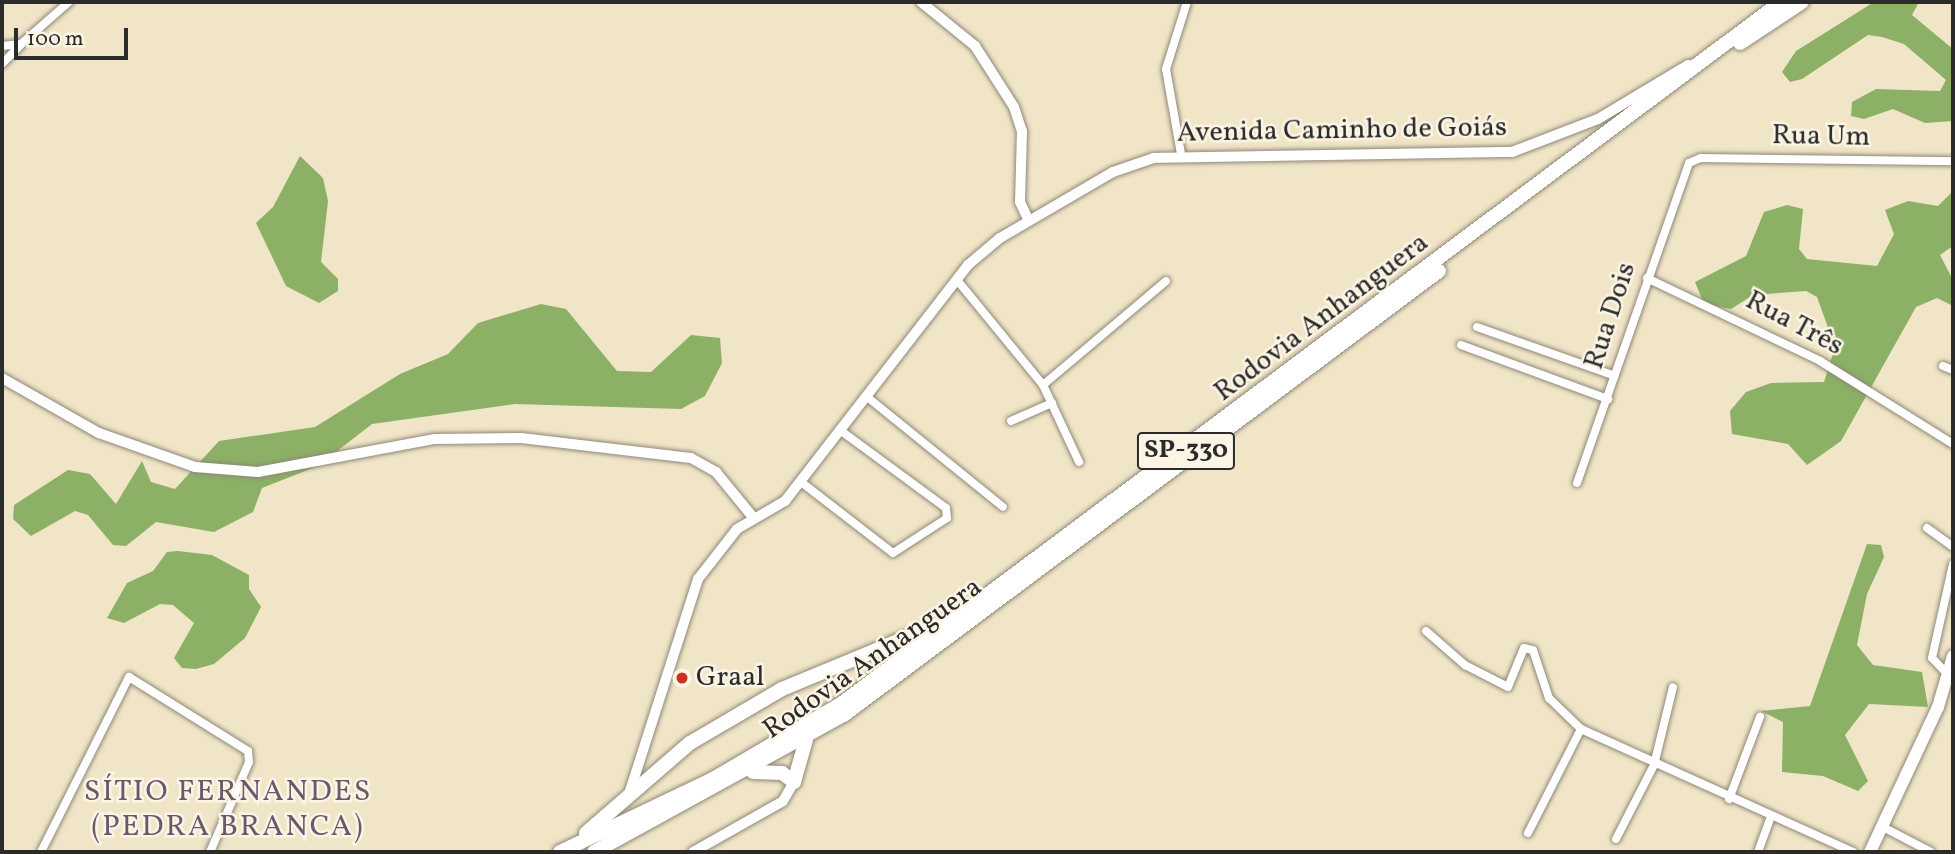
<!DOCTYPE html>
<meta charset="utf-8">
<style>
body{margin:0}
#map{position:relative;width:1955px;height:854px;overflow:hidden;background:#f1e5c7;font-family:Vollkorn,serif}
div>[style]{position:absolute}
.forest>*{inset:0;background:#8cb066}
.roads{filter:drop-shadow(0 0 2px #8e8879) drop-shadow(0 0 2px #8e8879)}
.street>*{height:8px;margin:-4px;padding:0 4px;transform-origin:4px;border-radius:4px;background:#fff}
.secondary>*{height:10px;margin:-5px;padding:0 5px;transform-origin:5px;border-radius:5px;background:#fff}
.primary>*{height:12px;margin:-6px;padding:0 6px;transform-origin:6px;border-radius:6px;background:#fff}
.highway>*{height:14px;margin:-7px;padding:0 7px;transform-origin:7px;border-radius:7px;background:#fff}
.dots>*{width:19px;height:19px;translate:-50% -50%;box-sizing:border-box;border:4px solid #fcf5e5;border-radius:50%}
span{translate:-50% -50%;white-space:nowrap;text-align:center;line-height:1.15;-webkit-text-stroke:5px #fcf5e5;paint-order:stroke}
.shield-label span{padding:2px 5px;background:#fcf5e5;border:2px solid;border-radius:5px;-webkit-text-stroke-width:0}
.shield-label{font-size:26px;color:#2b2b2b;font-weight:700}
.street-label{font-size:28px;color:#2b2b2b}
.poi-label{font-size:28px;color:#2b2b2b}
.left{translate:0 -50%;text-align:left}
.neighbourhood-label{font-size:30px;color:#6c576b;letter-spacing:2px}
.frame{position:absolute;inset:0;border:4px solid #2b2b2b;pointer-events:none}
.scale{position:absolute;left:14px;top:28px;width:114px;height:32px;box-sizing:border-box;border:4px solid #2b2b2b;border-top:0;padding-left:9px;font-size:21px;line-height:24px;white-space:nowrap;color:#2b2b2b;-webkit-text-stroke:5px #fcf5e5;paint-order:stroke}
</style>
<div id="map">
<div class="forest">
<div style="clip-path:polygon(1874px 2px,1919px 2px,1912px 15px,1953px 49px,1953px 121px,1925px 123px,1893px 109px,1864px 119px,1851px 116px,1852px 102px,1876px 89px,1940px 91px,1946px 80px,1904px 44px,1882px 37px,1868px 35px,1802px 79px,1790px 82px,1782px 72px,1796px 51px)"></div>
<div style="clip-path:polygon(300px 156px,323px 178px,328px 201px,321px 262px,338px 279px,338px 291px,319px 303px,286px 286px,256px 223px,273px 207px)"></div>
<div style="clip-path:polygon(1953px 191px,1953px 246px,1940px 255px,1953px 280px,1953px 306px,1937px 298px,1916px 307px,1841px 441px,1807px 465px,1788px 444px,1732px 434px,1730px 411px,1746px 392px,1771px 383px,1824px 382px,1835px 347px,1817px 297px,1806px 291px,1753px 295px,1731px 309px,1704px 304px,1695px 282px,1746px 256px,1764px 212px,1787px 205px,1803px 209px,1799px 249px,1807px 259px,1877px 266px,1894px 234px,1885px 210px,1908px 201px,1938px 206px)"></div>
<div style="clip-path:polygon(541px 304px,566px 309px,617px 371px,651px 372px,691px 335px,720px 338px,722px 363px,705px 396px,681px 409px,515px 404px,372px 424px,318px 466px,262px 488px,253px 512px,214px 532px,156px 522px,126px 546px,113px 545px,88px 515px,75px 511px,31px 536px,13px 519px,14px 505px,68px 470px,90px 474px,116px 504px,142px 461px,151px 482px,175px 489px,219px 441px,315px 427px,400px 374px,448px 354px,478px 323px)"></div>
<div style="clip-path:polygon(1867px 544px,1881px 545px,1884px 557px,1867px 594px,1857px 645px,1873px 665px,1922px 672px,1928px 707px,1869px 704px,1845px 735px,1868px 781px,1858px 791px,1823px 776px,1782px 772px,1783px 722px,1761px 711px,1810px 706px)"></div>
<div style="clip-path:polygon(178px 551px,212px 555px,249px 575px,249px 589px,261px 607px,245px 638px,214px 664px,196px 669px,182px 668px,174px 658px,194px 623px,173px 605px,160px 604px,124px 623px,107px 618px,127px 583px,153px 571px,167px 552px)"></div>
</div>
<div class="roads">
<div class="street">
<div style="left:2px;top:46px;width:19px;rotate:-6deg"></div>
<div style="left:21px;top:44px;width:64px;rotate:-41.2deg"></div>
<div style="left:2px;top:64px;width:28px;rotate:-46deg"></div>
<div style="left:1181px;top:154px;width:86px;rotate:-100deg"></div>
<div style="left:1166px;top:69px;width:70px;rotate:-72.6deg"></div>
<div style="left:1647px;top:278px;width:192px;rotate:25.6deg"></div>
<div style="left:1820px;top:361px;width:157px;rotate:32deg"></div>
<div style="left:957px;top:280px;width:136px;rotate:50.7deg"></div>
<div style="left:1043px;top:385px;width:85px;rotate:64.9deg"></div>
<div style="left:1477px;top:327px;width:146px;rotate:19.5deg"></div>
<div style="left:1461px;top:345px;width:157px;rotate:20.2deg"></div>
<div style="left:1943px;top:366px;width:11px;rotate:22deg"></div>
<div style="left:1043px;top:385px;width:161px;rotate:-40.2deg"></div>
<div style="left:866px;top:396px;width:176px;rotate:39deg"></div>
<div style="left:1011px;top:421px;width:45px;rotate:-23.7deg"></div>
<div style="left:801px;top:482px;width:116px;rotate:37.7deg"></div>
<div style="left:893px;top:553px;width:64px;rotate:-32.9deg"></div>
<div style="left:947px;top:518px;width:10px;rotate:-96deg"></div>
<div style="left:946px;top:508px;width:130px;rotate:-143.7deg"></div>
<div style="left:1577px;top:483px;width:339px;rotate:-70.7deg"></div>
<div style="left:1689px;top:163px;width:13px;rotate:-23deg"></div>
<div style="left:1701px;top:158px;width:252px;rotate:0.7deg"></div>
<div style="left:1927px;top:528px;width:32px;rotate:36deg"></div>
<div style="left:1953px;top:564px;width:96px;rotate:102.6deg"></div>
<div style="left:1932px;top:658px;width:30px;rotate:46deg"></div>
<div style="left:1426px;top:631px;width:52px;rotate:41.1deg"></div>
<div style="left:1465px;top:665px;width:48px;rotate:27.1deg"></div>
<div style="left:1508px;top:687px;width:42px;rotate:-67.7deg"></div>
<div style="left:1524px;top:648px;width:9px;rotate:13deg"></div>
<div style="left:1533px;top:650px;width:51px;rotate:71.6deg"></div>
<div style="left:1549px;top:698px;width:45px;rotate:44.1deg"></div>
<div style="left:1581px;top:729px;width:299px;rotate:24.3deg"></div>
<div style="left:1654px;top:765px;width:80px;rotate:-76.3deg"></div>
<div style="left:1729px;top:799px;width:88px;rotate:-69.3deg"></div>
<div style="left:1881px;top:826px;width:56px;rotate:27.5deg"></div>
<div style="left:1528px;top:833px;width:117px;rotate:-63deg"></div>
<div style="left:1616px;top:839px;width:83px;rotate:-62.8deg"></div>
<div style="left:41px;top:852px;width:196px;rotate:-63.3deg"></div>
<div style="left:129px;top:677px;width:140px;rotate:31.9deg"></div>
<div style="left:248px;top:751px;width:11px;rotate:85deg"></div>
<div style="left:249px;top:762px;width:98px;rotate:113.4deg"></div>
<div style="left:1758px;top:852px;width:35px;rotate:-70deg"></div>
</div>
<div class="secondary">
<div style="left:921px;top:2px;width:70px;rotate:39.2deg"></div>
<div style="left:975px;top:46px;width:72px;rotate:57.4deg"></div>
<div style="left:1014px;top:107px;width:25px;rotate:72deg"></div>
<div style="left:1022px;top:131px;width:71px;rotate:91.6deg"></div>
<div style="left:1020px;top:202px;width:19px;rotate:65deg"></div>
<div style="left:2px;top:378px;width:112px;rotate:29.6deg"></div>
<div style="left:99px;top:433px;width:102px;rotate:19.5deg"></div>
<div style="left:195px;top:467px;width:63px;rotate:4.5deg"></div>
<div style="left:258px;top:472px;width:180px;rotate:-10.6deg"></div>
<div style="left:435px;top:439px;width:86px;rotate:-0.7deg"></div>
<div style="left:521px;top:438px;width:171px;rotate:6.7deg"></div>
<div style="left:691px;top:458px;width:29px;rotate:29deg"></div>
<div style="left:716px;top:472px;width:57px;rotate:50.7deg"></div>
<div style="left:629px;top:794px;width:226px;rotate:-72.2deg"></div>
<div style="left:698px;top:579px;width:63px;rotate:-52deg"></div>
<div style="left:737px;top:529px;width:56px;rotate:-30.3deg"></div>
<div style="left:785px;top:501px;width:299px;rotate:-52.2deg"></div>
<div style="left:968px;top:265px;width:42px;rotate:-40.2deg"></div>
<div style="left:1000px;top:238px;width:131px;rotate:-30.3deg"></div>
<div style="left:1113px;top:172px;width:43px;rotate:-18.9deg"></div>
<div style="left:1154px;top:158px;width:358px;rotate:-1deg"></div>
<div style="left:1512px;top:152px;width:92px;rotate:-21deg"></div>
<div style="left:1598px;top:119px;width:105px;rotate:-31deg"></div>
<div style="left:693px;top:852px;width:103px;rotate:-29.5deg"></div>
<div style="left:783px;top:801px;width:22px;rotate:-60deg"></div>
</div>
<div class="primary">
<div style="left:1870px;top:852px;width:160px;rotate:-64.9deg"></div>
<div style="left:1938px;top:707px;width:53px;rotate:-73.6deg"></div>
</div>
<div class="highway">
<div style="left:1740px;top:43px;width:74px;rotate:-33.5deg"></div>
<div style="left:753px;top:772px;width:29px;rotate:2deg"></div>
<div style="left:782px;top:773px;width:15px;rotate:37deg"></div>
<div style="left:794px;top:782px;width:44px;rotate:-74.1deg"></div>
<div style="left:586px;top:833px;width:138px;rotate:-40.9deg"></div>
<div style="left:690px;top:743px;width:107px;rotate:-30.4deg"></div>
<div style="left:782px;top:689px;width:175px;rotate:-22.5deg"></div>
<div style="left:560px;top:852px;width:170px;rotate:-25.5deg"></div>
<div style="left:713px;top:779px;width:148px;rotate:-30.4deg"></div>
<div style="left:841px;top:704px;width:1173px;rotate:-36.75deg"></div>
<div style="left:594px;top:852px;width:286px;rotate:-28.8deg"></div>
<div style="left:845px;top:714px;width:741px;rotate:-36.72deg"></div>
</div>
</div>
<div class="dots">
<div style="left:682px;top:678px;background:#c8321e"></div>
</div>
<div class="shield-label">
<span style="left:1186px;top:451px">SP-330</span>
</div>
<div class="street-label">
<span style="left:1342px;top:131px;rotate:-1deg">Avenida Caminho de Goiás</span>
<span style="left:1821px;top:137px;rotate:1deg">Rua Um</span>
<span style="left:1611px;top:316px;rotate:-72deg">Rua Dois</span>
<span style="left:1322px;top:318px;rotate:-37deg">Rodovia Anhanguera</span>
<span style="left:1794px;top:324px;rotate:28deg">Rua Três</span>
<span style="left:873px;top:659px;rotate:-35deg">Rodovia Anhanguera</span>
</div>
<div class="poi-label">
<span class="left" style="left:696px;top:678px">Graal</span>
</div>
<div class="neighbourhood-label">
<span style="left:228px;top:809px">SÍTIO FERNANDES<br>(PEDRA BRANCA)</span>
</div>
<div class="frame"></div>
<div class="scale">100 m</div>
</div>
